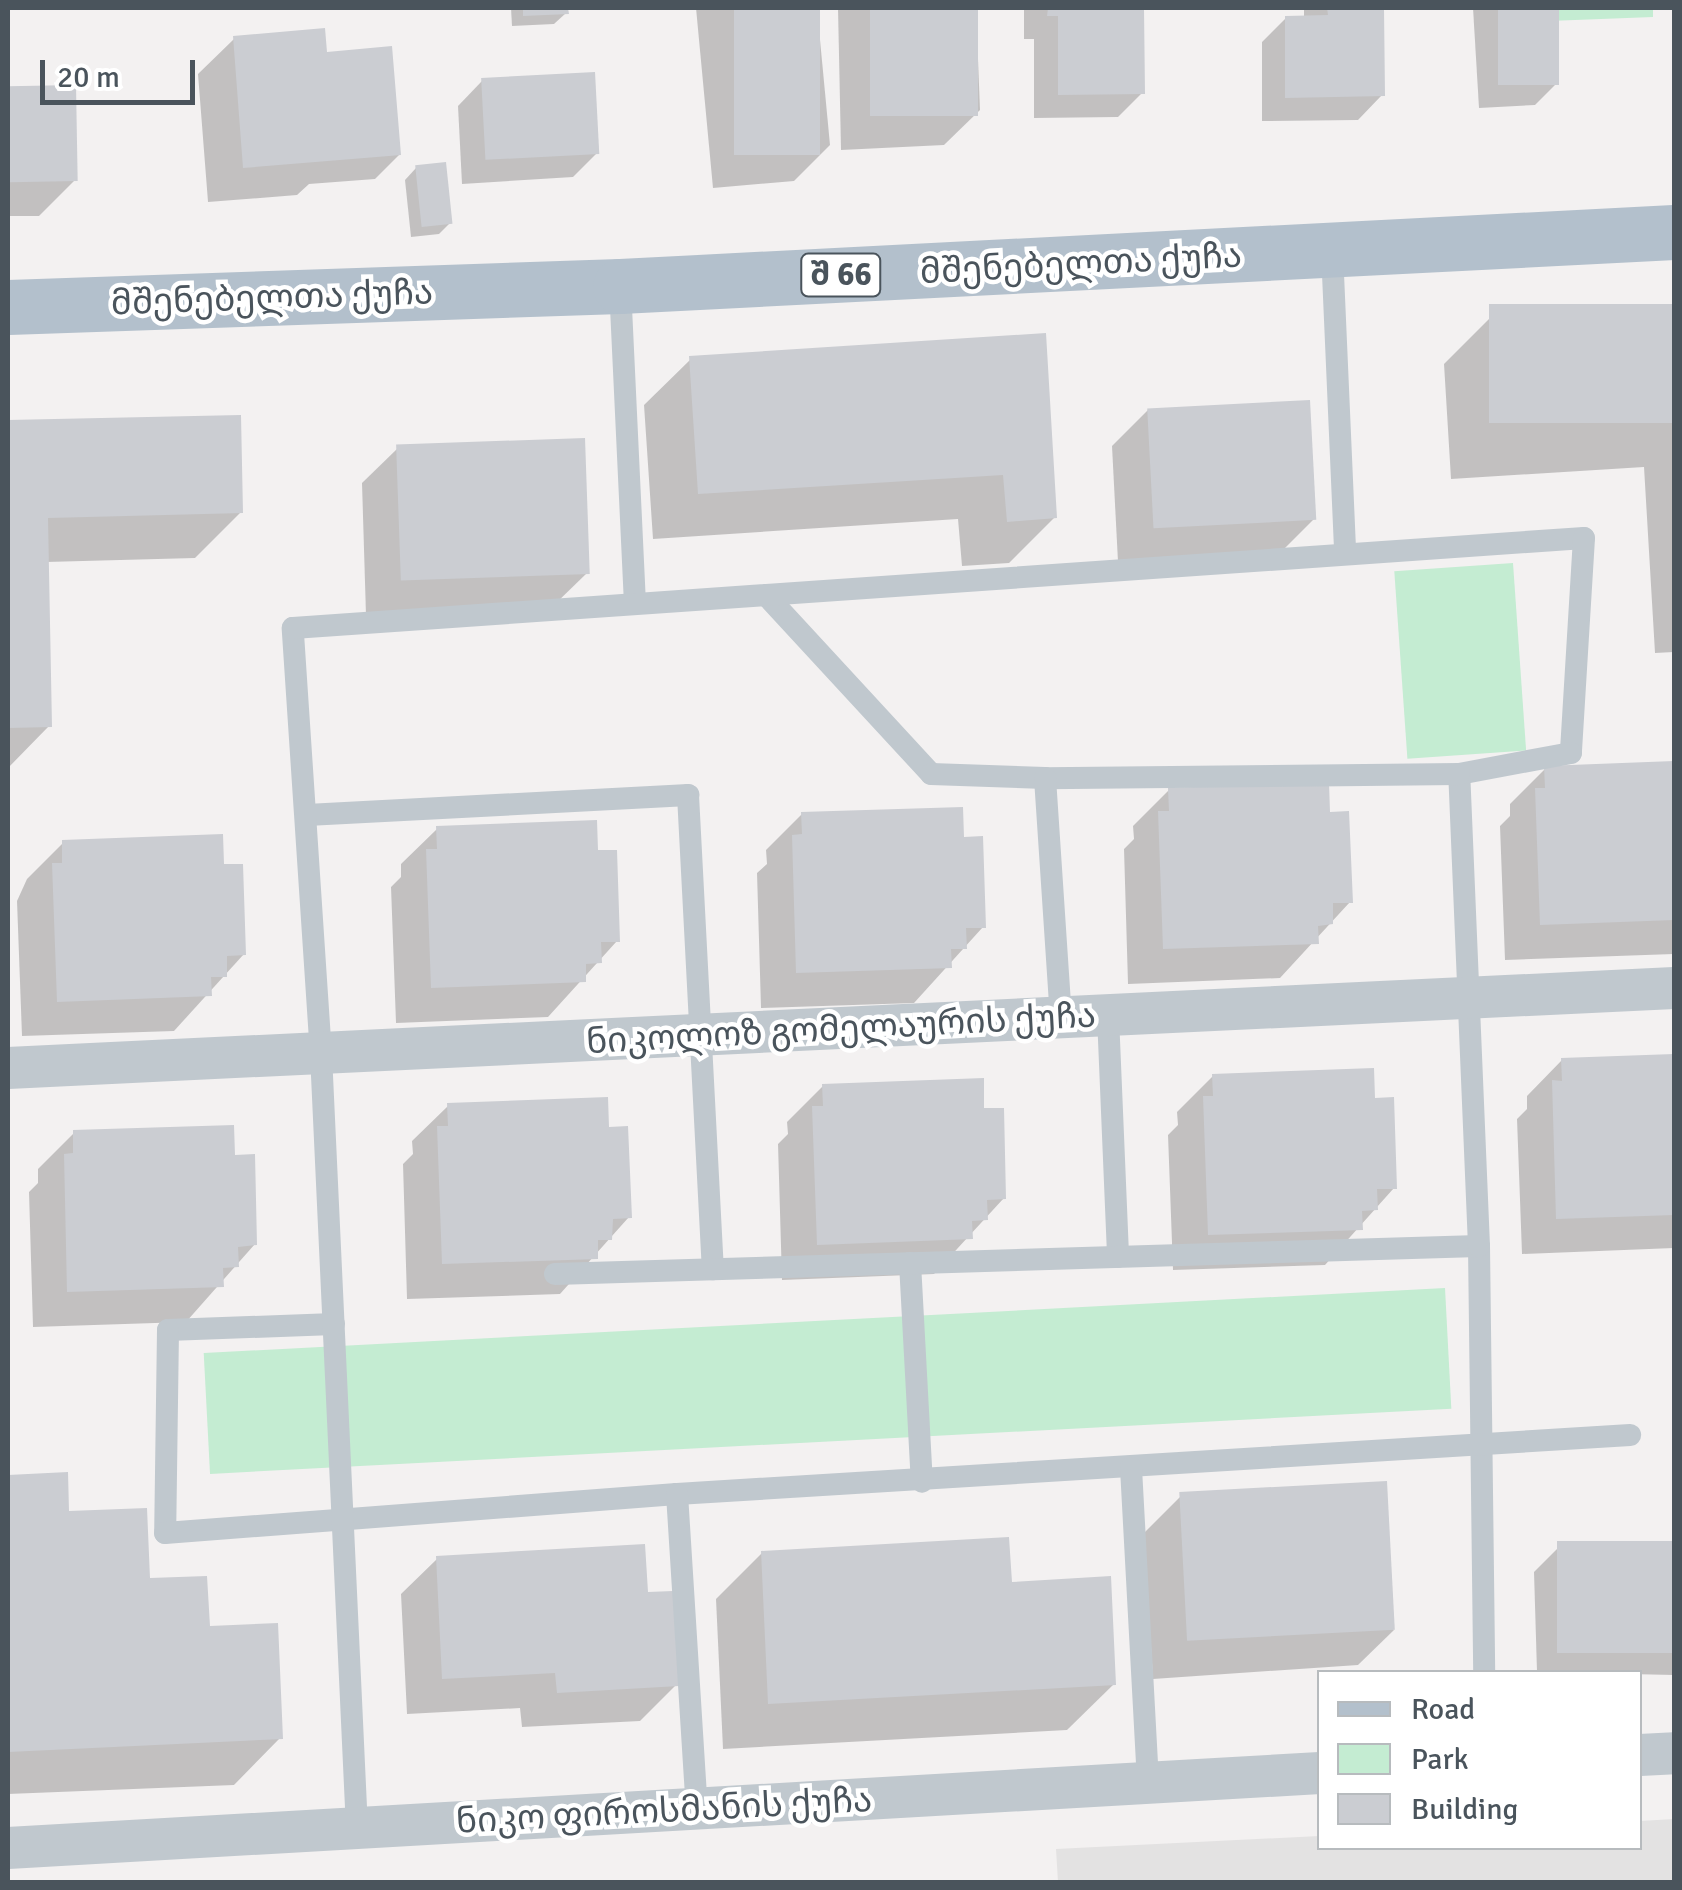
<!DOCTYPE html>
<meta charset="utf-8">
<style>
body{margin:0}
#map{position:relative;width:1682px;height:1890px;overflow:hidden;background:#f3f1f1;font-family:Signika,"Noto Sans Georgian",sans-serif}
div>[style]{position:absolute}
.education>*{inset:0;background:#e3e2e2}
.green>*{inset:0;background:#c4ecd2;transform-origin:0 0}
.shadow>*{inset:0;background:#0003}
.building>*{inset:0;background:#cbcdd2;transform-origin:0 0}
.service>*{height:22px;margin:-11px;padding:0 11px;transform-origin:11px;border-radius:11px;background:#c0c8ce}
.minor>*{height:42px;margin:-21px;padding:0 21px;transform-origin:21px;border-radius:21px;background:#c0c8ce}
.primary>*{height:55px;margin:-27.5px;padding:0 27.5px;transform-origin:27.5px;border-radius:27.5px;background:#b3c0cc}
span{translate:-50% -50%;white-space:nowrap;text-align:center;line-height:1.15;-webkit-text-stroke:9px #fff;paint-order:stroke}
.shield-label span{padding:2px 8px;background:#fff;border:2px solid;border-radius:8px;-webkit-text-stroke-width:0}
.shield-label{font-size:32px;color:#4a545c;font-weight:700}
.street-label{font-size:35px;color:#4a545c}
.frame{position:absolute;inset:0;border:10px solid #4a545c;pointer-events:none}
.legend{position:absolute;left:1317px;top:1670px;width:325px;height:180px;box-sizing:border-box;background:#fff;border:2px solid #b7bbbe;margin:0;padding:12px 18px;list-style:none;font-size:30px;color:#4a545c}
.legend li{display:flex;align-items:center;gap:20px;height:50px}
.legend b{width:50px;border:2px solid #b7bbbe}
.scale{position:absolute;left:40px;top:60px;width:155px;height:45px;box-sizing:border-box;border:5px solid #4a545c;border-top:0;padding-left:12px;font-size:30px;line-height:35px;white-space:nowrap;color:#4a545c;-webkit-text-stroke:8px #fff;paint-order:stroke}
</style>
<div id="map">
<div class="education">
<div style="clip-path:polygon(1674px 1819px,1674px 1882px,1058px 1882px,1056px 1849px,1319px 1836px,1320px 1848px,1640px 1848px,1640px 1821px)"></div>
</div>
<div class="green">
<div style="clip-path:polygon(1549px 8px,1653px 8px,1653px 17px,1549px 21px)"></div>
<div style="left:1513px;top:563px;width:188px;height:119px;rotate:86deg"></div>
<div style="left:1445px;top:1288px;width:121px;height:1243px;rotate:87deg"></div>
</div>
<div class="shadow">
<div style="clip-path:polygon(511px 8px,566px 8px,566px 13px,554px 24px,512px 26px)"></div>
<div style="clip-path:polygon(696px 8px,817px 8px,830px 145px,794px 181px,713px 188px)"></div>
<div style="clip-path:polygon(838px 8px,976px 8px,980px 110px,944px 145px,841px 150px)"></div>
<div style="clip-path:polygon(1024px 8px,1142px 8px,1142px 93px,1118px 117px,1034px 118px,1034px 39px,1024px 39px)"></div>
<div style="clip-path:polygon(1304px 8px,1382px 8px,1382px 95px,1358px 120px,1262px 121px,1262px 42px,1286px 18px,1304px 18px)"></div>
<div style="clip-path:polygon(1473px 8px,1556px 8px,1559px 81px,1535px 105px,1479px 108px)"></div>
<div style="clip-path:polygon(1674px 10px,1674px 60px,1672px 13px)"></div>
<div style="clip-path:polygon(234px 39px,325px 58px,399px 155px,375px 179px,309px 184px,297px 195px,208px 202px,198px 74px)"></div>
<div style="clip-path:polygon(482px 81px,597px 153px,573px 177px,462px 184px,458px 106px)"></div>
<div style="clip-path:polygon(74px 87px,75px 180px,39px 216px,8px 216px,8px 89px)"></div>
<div style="clip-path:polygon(416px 168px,450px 223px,439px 234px,411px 237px,405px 180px)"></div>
<div style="clip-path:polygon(1674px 307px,1674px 652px,1655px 653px,1644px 467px,1451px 479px,1444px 364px,1490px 318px)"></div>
<div style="clip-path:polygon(1044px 336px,1055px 517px,1009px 563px,962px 566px,958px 519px,653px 539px,644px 405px,691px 359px)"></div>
<div style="clip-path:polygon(1148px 410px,1314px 519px,1278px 555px,1118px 562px,1112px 446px)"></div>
<div style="clip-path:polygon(239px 417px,241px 512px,195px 558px,46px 562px,49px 726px,8px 768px,8px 423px)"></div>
<div style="clip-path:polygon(398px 448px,587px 573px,551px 608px,366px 615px,362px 483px)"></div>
<div style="clip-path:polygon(1674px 763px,1674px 954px,1505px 960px,1500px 826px,1510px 816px,1510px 804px,1546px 768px)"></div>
<div style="clip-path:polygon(1169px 790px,1350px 902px,1280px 978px,1128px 984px,1124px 849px,1134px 839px,1133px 826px)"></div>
<div style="clip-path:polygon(802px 814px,961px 839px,983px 927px,914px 1003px,761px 1008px,757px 873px,767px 864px,766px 850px)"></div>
<div style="clip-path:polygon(437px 829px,596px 853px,617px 941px,548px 1017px,396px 1023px,391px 887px,401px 877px,401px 864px)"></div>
<div style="clip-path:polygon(63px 843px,244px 954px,174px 1031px,22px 1036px,17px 901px,27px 879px)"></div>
<div style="clip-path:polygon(1674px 1056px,1674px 1248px,1522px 1254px,1517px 1119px,1527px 1109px,1527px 1096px,1562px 1060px)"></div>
<div style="clip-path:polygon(1213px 1076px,1372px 1101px,1394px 1188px,1325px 1265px,1173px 1270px,1168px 1135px,1178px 1125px,1177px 1112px)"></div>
<div style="clip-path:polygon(823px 1086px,982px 1110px,1004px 1198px,934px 1274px,782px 1280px,778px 1144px,788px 1134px,787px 1122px)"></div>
<div style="clip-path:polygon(448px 1106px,607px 1130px,629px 1217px,560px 1294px,407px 1299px,403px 1164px,413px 1154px,412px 1141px)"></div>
<div style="clip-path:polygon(74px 1133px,233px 1158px,255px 1244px,186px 1322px,33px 1327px,29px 1192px,38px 1183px,38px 1169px)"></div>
<div style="clip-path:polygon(65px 1475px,67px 1514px,207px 1628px,280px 1738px,234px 1785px,8px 1794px,8px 1477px)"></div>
<div style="clip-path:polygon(1180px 1497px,1394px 1630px,1358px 1665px,1153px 1679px,1144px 1533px)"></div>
<div style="clip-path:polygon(1674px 1543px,1674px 1675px,1537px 1672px,1534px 1572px,1558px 1548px)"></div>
<div style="clip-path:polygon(762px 1553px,1009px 1584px,1114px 1684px,1067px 1730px,723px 1749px,716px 1599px)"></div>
<div style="clip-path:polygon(437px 1559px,645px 1595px,676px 1685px,640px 1721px,522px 1727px,520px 1708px,407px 1714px,401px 1594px)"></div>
</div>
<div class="building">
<div style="clip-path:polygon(523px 8px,568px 8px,569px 14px,523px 16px)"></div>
<div style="left:734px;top:8px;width:86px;height:147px"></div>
<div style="left:870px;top:8px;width:108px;height:108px"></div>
<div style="clip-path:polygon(1048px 8px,1144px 8px,1145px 94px,1058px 95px,1058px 16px,1047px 16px)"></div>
<div style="clip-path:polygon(1327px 8px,1384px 8px,1385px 96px,1285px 98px,1285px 16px,1328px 15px)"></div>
<div style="left:1498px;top:8px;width:61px;height:77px"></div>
<div style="clip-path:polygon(325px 28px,327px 52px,392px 46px,401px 155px,243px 168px,233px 36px)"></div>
<div style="left:595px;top:72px;width:82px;height:114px;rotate:87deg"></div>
<div style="left:76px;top:85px;width:96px;height:68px;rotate:89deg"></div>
<div style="left:446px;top:162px;width:62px;height:31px;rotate:84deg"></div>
<div style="left:1674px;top:304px;width:119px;height:185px;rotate:90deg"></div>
<div style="clip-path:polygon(1046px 333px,1057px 518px,1007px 522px,1003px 475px,698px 494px,689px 356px)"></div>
<div style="left:1310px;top:400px;width:120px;height:163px;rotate:87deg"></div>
<div style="clip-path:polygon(241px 415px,243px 513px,48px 518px,52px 727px,8px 728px,8px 420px)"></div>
<div style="left:585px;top:438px;width:136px;height:189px;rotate:88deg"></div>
<div style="clip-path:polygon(1674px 761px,1674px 920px,1540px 925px,1535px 788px,1545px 788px,1544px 766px)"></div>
<div style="clip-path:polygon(1329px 782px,1330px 812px,1349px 811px,1353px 903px,1333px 903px,1333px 924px,1318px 926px,1319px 944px,1163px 949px,1158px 811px,1169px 811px,1168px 788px)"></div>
<div style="clip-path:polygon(963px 807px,964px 837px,983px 836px,986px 928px,966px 928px,967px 949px,951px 949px,952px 968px,796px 973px,792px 835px,802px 834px,801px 812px)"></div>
<div style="clip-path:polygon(597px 820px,598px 850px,617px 850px,620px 942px,601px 942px,602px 963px,586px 964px,586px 982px,431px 988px,426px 849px,437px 849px,436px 826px)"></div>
<div style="clip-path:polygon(223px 834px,224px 864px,243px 864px,246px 955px,227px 956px,227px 977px,211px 977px,212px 996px,57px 1002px,52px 863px,62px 863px,62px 840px)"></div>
<div style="clip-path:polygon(1674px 1054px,1674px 1215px,1556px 1219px,1552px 1080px,1562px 1081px,1561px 1058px)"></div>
<div style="clip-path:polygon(1374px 1068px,1375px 1098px,1394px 1097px,1397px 1189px,1377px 1189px,1378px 1210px,1362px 1211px,1363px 1230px,1208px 1235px,1203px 1096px,1213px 1096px,1212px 1074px)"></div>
<div style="clip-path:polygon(984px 1078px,984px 1108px,1004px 1108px,1006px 1199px,987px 1200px,988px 1220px,972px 1221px,973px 1239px,817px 1245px,812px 1106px,823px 1106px,822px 1084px)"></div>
<div style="clip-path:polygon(608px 1097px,609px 1127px,628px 1126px,632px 1218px,613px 1219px,612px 1240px,598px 1240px,598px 1259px,442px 1264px,437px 1126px,448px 1126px,447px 1103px)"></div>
<div style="clip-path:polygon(234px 1125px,235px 1155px,255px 1154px,257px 1245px,238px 1247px,239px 1267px,223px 1268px,224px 1287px,67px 1292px,64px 1154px,73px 1153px,73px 1130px)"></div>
<div style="clip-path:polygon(68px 1472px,69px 1511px,147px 1508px,150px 1578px,207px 1576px,210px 1626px,278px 1623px,283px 1739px,8px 1752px,8px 1475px)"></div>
<div style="left:1387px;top:1481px;width:149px;height:208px;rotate:87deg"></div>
<div style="clip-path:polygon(1009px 1537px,1012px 1582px,1111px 1576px,1116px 1685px,768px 1704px,761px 1551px)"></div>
<div style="left:1674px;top:1541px;width:112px;height:117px;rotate:90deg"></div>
<div style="clip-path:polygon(645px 1544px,648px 1592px,673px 1591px,679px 1686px,557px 1693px,555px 1673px,442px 1679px,436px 1556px)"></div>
</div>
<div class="service">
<div style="left:1332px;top:251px;width:303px;rotate:87.5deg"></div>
<div style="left:620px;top:286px;width:313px;rotate:87.3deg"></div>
<div style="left:766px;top:595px;width:243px;rotate:47.3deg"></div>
<div style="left:931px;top:774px;width:114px;rotate:2deg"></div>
<div style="left:307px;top:815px;width:382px;rotate:-3deg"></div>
<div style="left:688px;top:795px;width:475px;rotate:87deg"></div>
<div style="left:1108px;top:1016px;width:241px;rotate:87.6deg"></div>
<div style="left:1479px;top:1246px;width:426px;rotate:89.3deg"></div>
<div style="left:910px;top:1263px;width:219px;rotate:86.9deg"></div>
<div style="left:555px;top:1274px;width:924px;rotate:-1.74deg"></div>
<div style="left:1479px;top:1246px;width:472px;rotate:-92.4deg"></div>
<div style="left:334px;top:1324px;width:166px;rotate:177.9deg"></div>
<div style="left:168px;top:1330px;width:203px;rotate:90.8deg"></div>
<div style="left:165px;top:1533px;width:513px;rotate:-4.36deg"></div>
<div style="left:677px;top:1494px;width:955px;rotate:-3.54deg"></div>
<div style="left:1131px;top:1468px;width:316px;rotate:86.9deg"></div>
<div style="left:677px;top:1494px;width:316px;rotate:86.4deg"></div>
<div style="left:357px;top:1829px;width:775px;rotate:-92.66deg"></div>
<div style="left:321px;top:1055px;width:428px;rotate:-93.8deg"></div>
<div style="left:293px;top:628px;width:1294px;rotate:-3.99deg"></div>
<div style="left:1584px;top:538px;width:215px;rotate:93.5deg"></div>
<div style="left:1571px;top:753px;width:114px;rotate:169.4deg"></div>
<div style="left:1459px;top:774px;width:414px;rotate:179.4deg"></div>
<div style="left:1045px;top:778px;width:241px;rotate:86.2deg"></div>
</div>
<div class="minor">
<div style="left:8px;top:1068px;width:1668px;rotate:-2.75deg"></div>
<div style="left:1640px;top:1755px;width:34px;rotate:-3deg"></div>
<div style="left:8px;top:1848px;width:1314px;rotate:-3.27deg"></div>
</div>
<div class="primary">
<div style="left:8px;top:307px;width:612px;rotate:-1.97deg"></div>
<div style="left:620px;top:286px;width:1055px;rotate:-2.93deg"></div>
</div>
<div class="shield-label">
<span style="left:841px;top:275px">შ 66</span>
</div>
<div class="street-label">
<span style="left:1081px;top:264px;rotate:-3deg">მშენებელთა ქუჩა</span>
<span style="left:272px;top:298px;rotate:-2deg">მშენებელთა ქუჩა</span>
<span style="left:841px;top:1029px;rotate:-3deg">ნიკოლოზ გომელაურის ქუჩა</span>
<span style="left:664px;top:1811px;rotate:-3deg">ნიკო ფიროსმანის ქუჩა</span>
</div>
<div class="frame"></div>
<ul class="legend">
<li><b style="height:12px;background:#b3c0cc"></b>Road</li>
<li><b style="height:28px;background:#c4ecd2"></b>Park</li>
<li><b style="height:28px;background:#cbcdd2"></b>Building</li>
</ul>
<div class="scale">20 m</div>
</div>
